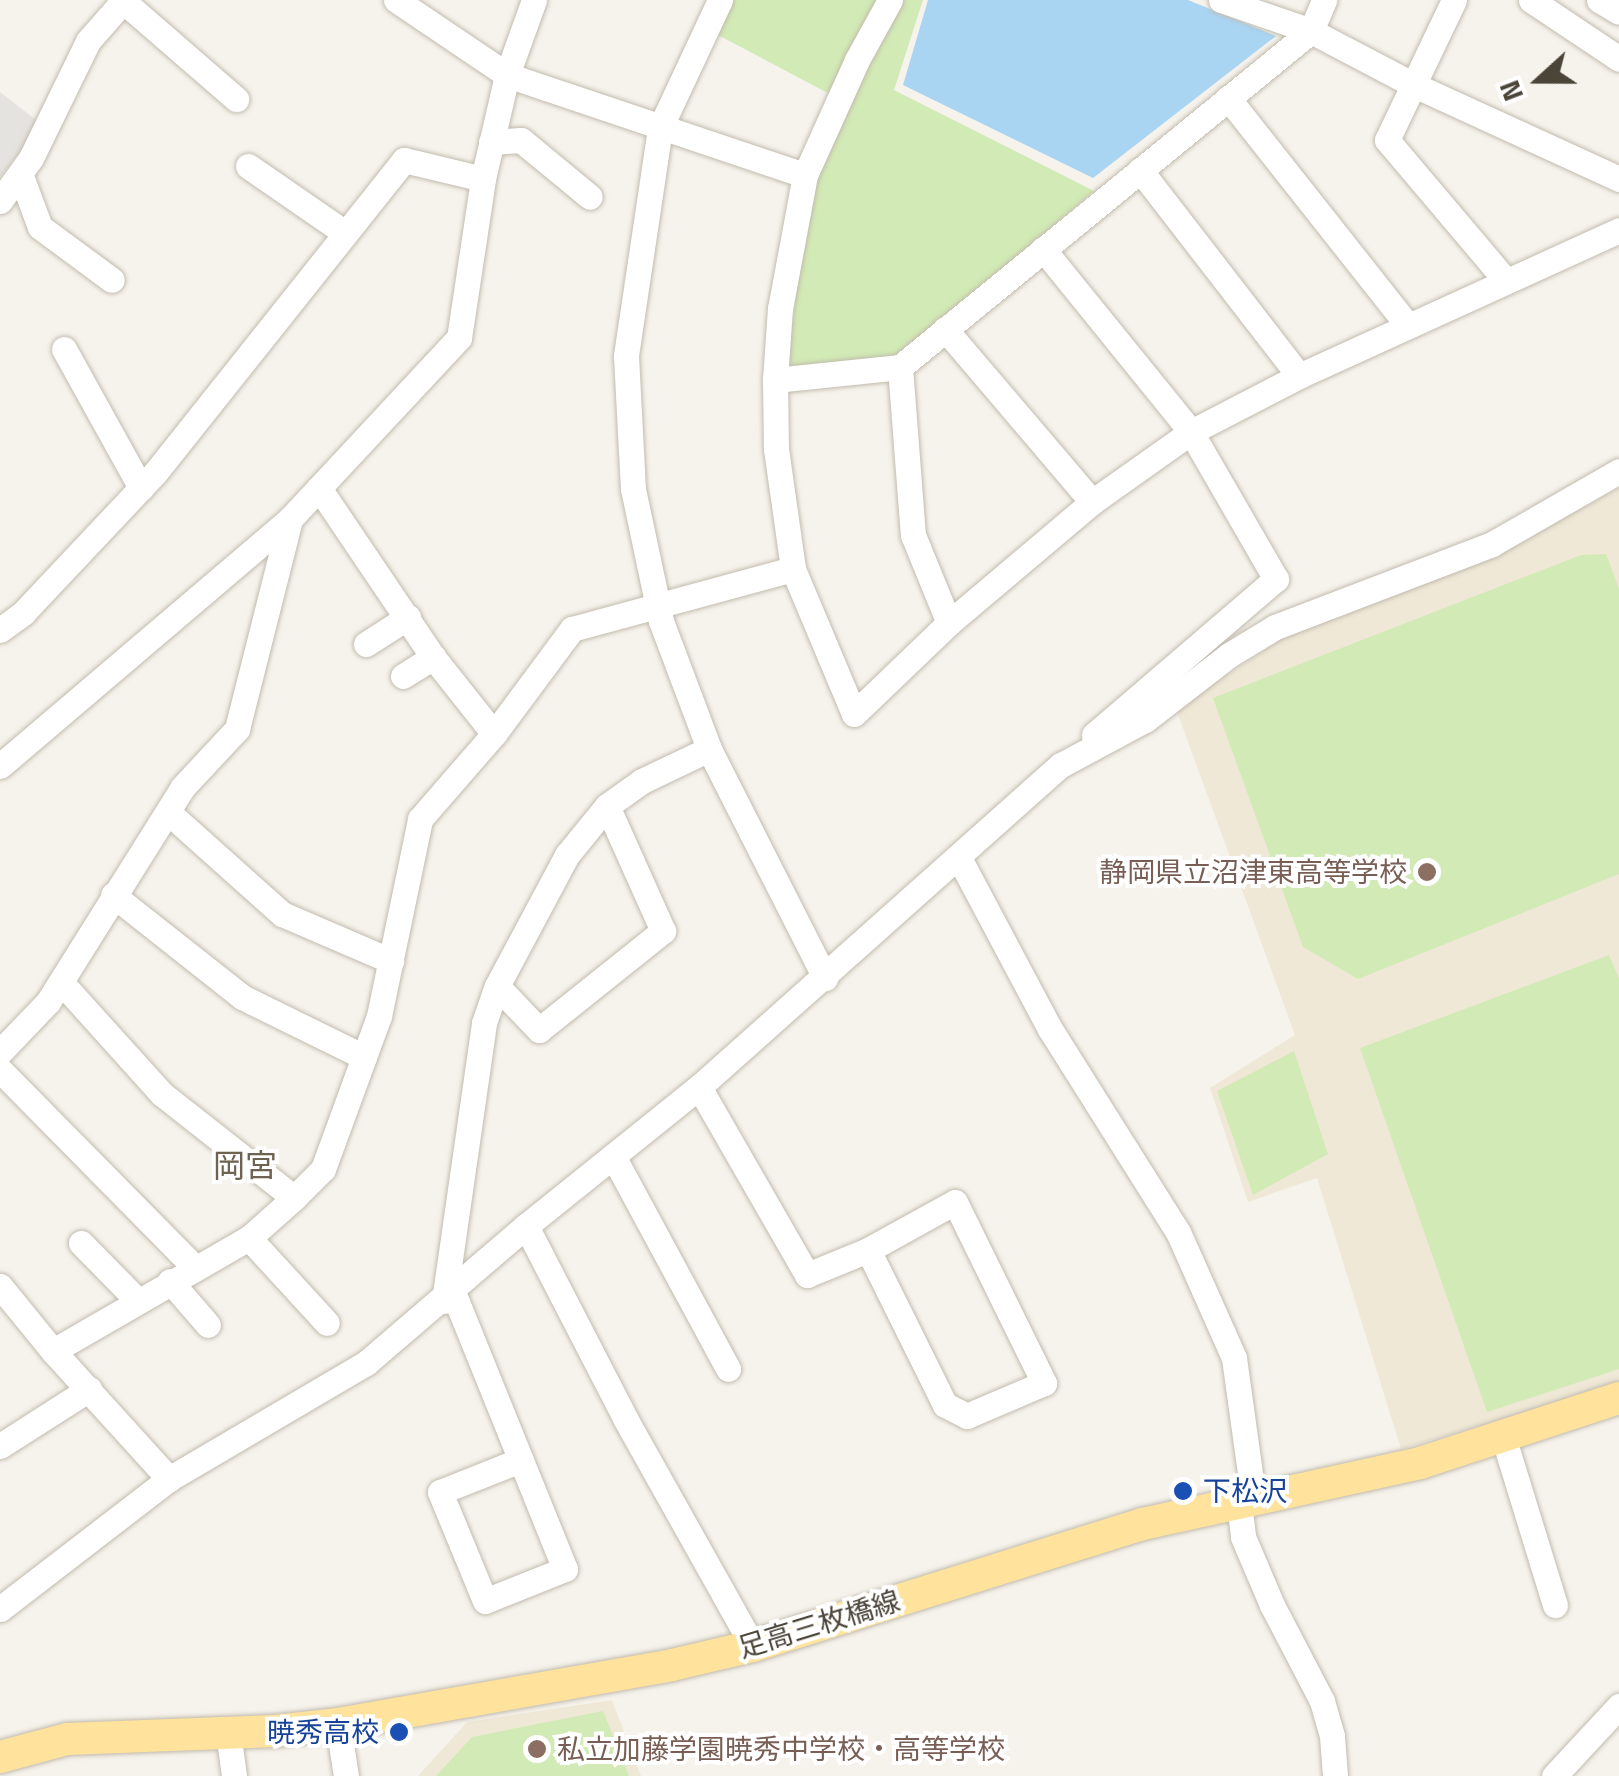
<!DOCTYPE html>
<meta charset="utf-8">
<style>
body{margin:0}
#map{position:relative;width:1619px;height:1776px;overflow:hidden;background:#f6f3ec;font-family:"Titillium Web","Noto Sans JP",sans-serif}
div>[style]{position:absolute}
.education>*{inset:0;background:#efe8d6}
.green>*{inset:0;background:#d2eab5}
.parking>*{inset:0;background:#e5e3e0}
.water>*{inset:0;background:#a9d4f2}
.roads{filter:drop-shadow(0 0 2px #c2bbae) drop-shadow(0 0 2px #c2bbae)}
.minor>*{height:25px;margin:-12.5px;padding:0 12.5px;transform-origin:12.5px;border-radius:12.5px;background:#fff}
.major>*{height:32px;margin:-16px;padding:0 16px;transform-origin:16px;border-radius:16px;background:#ffe39c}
.dots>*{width:28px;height:28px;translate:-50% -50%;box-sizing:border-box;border:5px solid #fff;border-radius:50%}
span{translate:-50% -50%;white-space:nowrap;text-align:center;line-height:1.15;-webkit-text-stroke:8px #fff;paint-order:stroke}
.education-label{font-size:28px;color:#785e54}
.right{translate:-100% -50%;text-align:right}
.left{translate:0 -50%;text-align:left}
.transit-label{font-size:28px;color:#164399}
.street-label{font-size:28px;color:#4b4439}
.quarter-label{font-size:32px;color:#6e6250}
.north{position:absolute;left:1489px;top:30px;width:100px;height:100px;-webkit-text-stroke:8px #fff;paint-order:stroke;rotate:249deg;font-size:28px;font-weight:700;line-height:40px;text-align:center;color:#4b4439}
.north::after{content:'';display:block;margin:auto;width:35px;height:45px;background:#4b4439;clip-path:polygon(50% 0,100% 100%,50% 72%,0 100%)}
</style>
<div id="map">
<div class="education">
<div style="clip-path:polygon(1619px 488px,1619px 1384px,1401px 1449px,1317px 1178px,1248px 1202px,1210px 1088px,1295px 1035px,1176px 709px,1280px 640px,1488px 558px)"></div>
<div style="clip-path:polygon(612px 1700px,641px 1776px,418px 1776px,467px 1722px)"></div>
</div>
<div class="green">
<div style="clip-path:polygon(734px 0,923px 0,894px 90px,1094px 191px,892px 362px,786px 375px,811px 174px,839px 99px,718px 35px)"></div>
<div style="clip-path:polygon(1606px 554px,1619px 589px,1619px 874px,1358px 979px,1303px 947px,1213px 698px,1581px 555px)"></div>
<div style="clip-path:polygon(1609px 955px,1619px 979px,1619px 1369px,1487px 1412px,1360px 1048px)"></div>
<div style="clip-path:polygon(1294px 1051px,1328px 1154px,1253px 1195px,1217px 1091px)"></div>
<div style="clip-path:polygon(603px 1711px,629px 1776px,436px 1776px,472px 1737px)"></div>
</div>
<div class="parking">
<div style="clip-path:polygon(0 92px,41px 124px,0 177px)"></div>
</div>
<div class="water">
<div style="clip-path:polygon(928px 0,1188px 0,1276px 36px,1093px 178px,903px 85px)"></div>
</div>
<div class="roads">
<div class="minor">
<div style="left:396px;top:0;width:134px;rotate:34deg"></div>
<div style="left:507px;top:75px;width:314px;rotate:18.6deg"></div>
<div style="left:720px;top:0;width:141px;rotate:115.1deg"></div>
<div style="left:660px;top:128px;width:231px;rotate:98.5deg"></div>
<div style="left:626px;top:356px;width:133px;rotate:87deg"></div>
<div style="left:633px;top:489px;width:135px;rotate:78deg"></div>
<div style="left:661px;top:621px;width:137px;rotate:69.4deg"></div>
<div style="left:709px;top:749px;width:257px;rotate:63.1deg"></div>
<div style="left:890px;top:0;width:68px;rotate:118.8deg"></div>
<div style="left:857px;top:60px;width:126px;rotate:114.3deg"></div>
<div style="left:805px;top:175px;width:135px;rotate:100.6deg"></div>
<div style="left:780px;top:308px;width:72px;rotate:94deg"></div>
<div style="left:775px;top:380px;width:69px;rotate:89.2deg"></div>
<div style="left:776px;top:449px;width:121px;rotate:81.9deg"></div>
<div style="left:793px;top:569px;width:157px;rotate:67.2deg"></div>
<div style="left:854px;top:714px;width:132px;rotate:-43.8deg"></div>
<div style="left:949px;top:623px;width:187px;rotate:-40.2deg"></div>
<div style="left:1092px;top:502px;width:121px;rotate:-35.3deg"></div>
<div style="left:1191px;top:432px;width:122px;rotate:-27.4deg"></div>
<div style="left:1299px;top:376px;width:352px;rotate:-24.5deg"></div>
<div style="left:1221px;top:0;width:95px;rotate:19deg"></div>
<div style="left:1311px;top:31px;width:116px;rotate:27.7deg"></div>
<div style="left:1414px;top:85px;width:226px;rotate:24.6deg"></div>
<div style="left:1454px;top:0;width:155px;rotate:115.6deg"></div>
<div style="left:1387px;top:140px;width:185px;rotate:49.8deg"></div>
<div style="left:1531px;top:0;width:106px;rotate:33.8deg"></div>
<div style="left:1599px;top:0;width:23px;rotate:31deg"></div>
<div style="left:123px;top:1px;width:150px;rotate:40.9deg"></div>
<div style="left:1228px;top:98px;width:290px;rotate:51.7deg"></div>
<div style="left:491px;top:142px;width:30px;rotate:-4deg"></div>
<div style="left:521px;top:140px;width:89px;rotate:39.6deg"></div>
<div style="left:248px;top:166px;width:118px;rotate:34.6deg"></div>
<div style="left:1140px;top:170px;width:260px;rotate:52.3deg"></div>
<div style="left:21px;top:176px;width:54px;rotate:69.6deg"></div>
<div style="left:40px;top:227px;width:89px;rotate:36.4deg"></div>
<div style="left:0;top:201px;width:53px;rotate:-54.2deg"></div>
<div style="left:31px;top:158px;width:130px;rotate:-64deg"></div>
<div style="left:88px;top:41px;width:55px;rotate:-48.7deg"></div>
<div style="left:1043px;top:249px;width:235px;rotate:51deg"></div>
<div style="left:1191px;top:432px;width:170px;rotate:60deg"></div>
<div style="left:1276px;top:579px;width:240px;rotate:139.4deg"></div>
<div style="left:945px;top:329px;width:227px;rotate:49.6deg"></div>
<div style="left:64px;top:349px;width:159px;rotate:61deg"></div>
<div style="left:900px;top:367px;width:169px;rotate:85.6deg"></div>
<div style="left:913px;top:535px;width:95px;rotate:67.8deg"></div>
<div style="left:775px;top:380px;width:126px;rotate:-5.9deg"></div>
<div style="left:900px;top:367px;width:531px;rotate:-39.27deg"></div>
<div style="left:1311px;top:31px;width:34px;rotate:-67deg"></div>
<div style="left:319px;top:488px;width:204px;rotate:56deg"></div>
<div style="left:433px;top:657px;width:98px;rotate:51.6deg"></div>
<div style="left:0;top:630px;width:29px;rotate:-36deg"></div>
<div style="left:23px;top:613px;width:192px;rotate:-46.7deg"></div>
<div style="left:155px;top:473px;width:400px;rotate:-51.5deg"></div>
<div style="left:404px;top:160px;width:81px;rotate:13.5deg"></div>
<div style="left:366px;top:644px;width:50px;rotate:-32.7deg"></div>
<div style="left:403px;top:676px;width:36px;rotate:-32deg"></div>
<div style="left:0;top:766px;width:381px;rotate:-40.4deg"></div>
<div style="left:290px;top:519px;width:248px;rotate:-47deg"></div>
<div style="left:459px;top:338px;width:161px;rotate:-81.4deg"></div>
<div style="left:483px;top:179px;width:107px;rotate:-77deg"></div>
<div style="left:507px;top:75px;width:80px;rotate:-70.2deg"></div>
<div style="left:169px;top:813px;width:152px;rotate:41.8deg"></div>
<div style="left:282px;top:914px;width:119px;rotate:23.3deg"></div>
<div style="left:959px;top:858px;width:194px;rotate:62deg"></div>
<div style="left:1050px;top:1029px;width:240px;rotate:57.8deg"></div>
<div style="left:1178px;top:1232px;width:138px;rotate:66deg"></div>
<div style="left:1234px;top:1358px;width:145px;rotate:82.1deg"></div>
<div style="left:113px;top:895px;width:164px;rotate:38.3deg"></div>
<div style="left:242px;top:997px;width:136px;rotate:26.2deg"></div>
<div style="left:61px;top:982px;width:151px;rotate:48deg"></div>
<div style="left:162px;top:1094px;width:168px;rotate:38.2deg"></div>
<div style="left:497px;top:986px;width:61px;rotate:46.3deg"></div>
<div style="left:539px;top:1030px;width:159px;rotate:-38.6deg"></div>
<div style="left:663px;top:931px;width:137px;rotate:-114.1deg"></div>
<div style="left:0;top:1052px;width:69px;rotate:-46.2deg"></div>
<div style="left:48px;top:1002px;width:252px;rotate:-57.9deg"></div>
<div style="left:182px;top:788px;width:81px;rotate:-47deg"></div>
<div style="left:237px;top:729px;width:217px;rotate:-75.8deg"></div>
<div style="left:0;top:1070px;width:276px;rotate:45.4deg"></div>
<div style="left:699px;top:1087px;width:217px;rotate:60.1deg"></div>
<div style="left:807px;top:1275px;width:66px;rotate:-22.3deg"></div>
<div style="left:868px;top:1250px;width:99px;rotate:-28.9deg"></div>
<div style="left:955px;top:1202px;width:202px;rotate:63.8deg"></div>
<div style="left:1044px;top:1383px;width:84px;rotate:156.8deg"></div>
<div style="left:967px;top:1416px;width:25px;rotate:-153deg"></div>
<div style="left:945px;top:1405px;width:173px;rotate:-116.4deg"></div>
<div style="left:613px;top:1156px;width:242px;rotate:61.6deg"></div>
<div style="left:526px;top:1226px;width:218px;rotate:62.7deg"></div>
<div style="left:626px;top:1420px;width:259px;rotate:60.7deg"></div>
<div style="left:249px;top:1238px;width:115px;rotate:47.5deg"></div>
<div style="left:81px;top:1243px;width:80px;rotate:45.5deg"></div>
<div style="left:170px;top:1281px;width:58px;rotate:49.2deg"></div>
<div style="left:0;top:1286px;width:84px;rotate:50.8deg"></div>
<div style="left:53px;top:1351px;width:226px;rotate:-30deg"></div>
<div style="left:249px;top:1238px;width:60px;rotate:-41.6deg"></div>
<div style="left:294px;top:1198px;width:41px;rotate:-45deg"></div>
<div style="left:323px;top:1169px;width:163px;rotate:-69.9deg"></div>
<div style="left:379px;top:1016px;width:201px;rotate:-78.2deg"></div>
<div style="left:420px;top:819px;width:113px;rotate:-49deg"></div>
<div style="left:494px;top:734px;width:131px;rotate:-53.4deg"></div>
<div style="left:572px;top:629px;width:229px;rotate:-15.2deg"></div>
<div style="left:453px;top:1292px;width:299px;rotate:68deg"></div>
<div style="left:565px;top:1569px;width:86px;rotate:158.2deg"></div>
<div style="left:485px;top:1601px;width:118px;rotate:-112.4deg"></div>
<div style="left:440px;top:1492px;width:87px;rotate:-21.6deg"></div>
<div style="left:444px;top:1301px;width:281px;rotate:-81.8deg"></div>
<div style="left:484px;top:1023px;width:39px;rotate:-71deg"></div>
<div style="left:497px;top:986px;width:149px;rotate:-61.9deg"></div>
<div style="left:567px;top:855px;width:63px;rotate:-50.8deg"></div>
<div style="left:607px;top:806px;width:43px;rotate:-35.5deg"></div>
<div style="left:642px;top:781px;width:74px;rotate:-25.5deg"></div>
<div style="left:53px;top:1351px;width:173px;rotate:47.8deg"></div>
<div style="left:1503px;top:1436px;width:177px;rotate:72.9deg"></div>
<div style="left:0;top:1446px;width:106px;rotate:-32.6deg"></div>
<div style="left:1239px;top:1503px;width:34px;rotate:83deg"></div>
<div style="left:1243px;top:1537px;width:74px;rotate:66.9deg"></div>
<div style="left:1272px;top:1605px;width:108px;rotate:62.5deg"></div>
<div style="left:1322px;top:1701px;width:36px;rotate:74deg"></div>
<div style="left:1332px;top:1736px;width:40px;rotate:85.7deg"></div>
<div style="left:0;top:1609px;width:213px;rotate:-37.6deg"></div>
<div style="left:169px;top:1479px;width:229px;rotate:-30.5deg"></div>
<div style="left:366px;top:1363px;width:211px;rotate:-40.6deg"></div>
<div style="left:526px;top:1226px;width:222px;rotate:-38.8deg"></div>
<div style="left:699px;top:1087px;width:484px;rotate:-41.7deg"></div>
<div style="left:1061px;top:765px;width:95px;rotate:-28.2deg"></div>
<div style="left:1145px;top:720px;width:106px;rotate:-37.7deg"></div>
<div style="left:1229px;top:655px;width:54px;rotate:-31.3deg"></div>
<div style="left:1275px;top:627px;width:232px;rotate:-20.9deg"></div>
<div style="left:1492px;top:544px;width:146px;rotate:-29.9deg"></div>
<div style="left:338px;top:1724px;width:53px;rotate:81.3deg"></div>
<div style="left:228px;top:1732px;width:44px;rotate:82.2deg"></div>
<div style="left:1554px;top:1776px;width:96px;rotate:-47.1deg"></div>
</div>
<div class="major">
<div style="left:0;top:1757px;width:69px;rotate:-15deg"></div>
<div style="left:67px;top:1739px;width:208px;rotate:-2.2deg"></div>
<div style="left:275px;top:1731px;width:63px;rotate:-6.3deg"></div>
<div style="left:338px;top:1724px;width:339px;rotate:-10deg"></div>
<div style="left:672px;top:1665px;width:83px;rotate:-13.2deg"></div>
<div style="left:753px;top:1646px;width:409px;rotate:-17.4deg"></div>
<div style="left:1143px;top:1524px;width:284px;rotate:-12.4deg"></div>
<div style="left:1420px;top:1463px;width:209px;rotate:-18.1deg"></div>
</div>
</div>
<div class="dots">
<div style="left:1427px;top:872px;background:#8d6e63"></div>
<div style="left:1183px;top:1491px;background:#1a4fb4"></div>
<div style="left:399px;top:1732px;background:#1a4fb4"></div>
<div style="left:537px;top:1749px;background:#8d6e63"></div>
</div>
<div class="education-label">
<span class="right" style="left:1407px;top:872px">静岡県立沼津東高等学校</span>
<span class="left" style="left:557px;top:1749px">私立加藤学園暁秀中学校・高等学校</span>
</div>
<div class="transit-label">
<span class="left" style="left:1203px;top:1491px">下松沢</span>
<span class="right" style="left:379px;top:1732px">暁秀高校</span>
</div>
<div class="street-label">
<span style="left:819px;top:1624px;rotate:-17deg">足高三枚橋線</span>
</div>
<div class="quarter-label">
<span style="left:245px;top:1165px">岡宮</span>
</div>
<div class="north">N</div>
</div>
